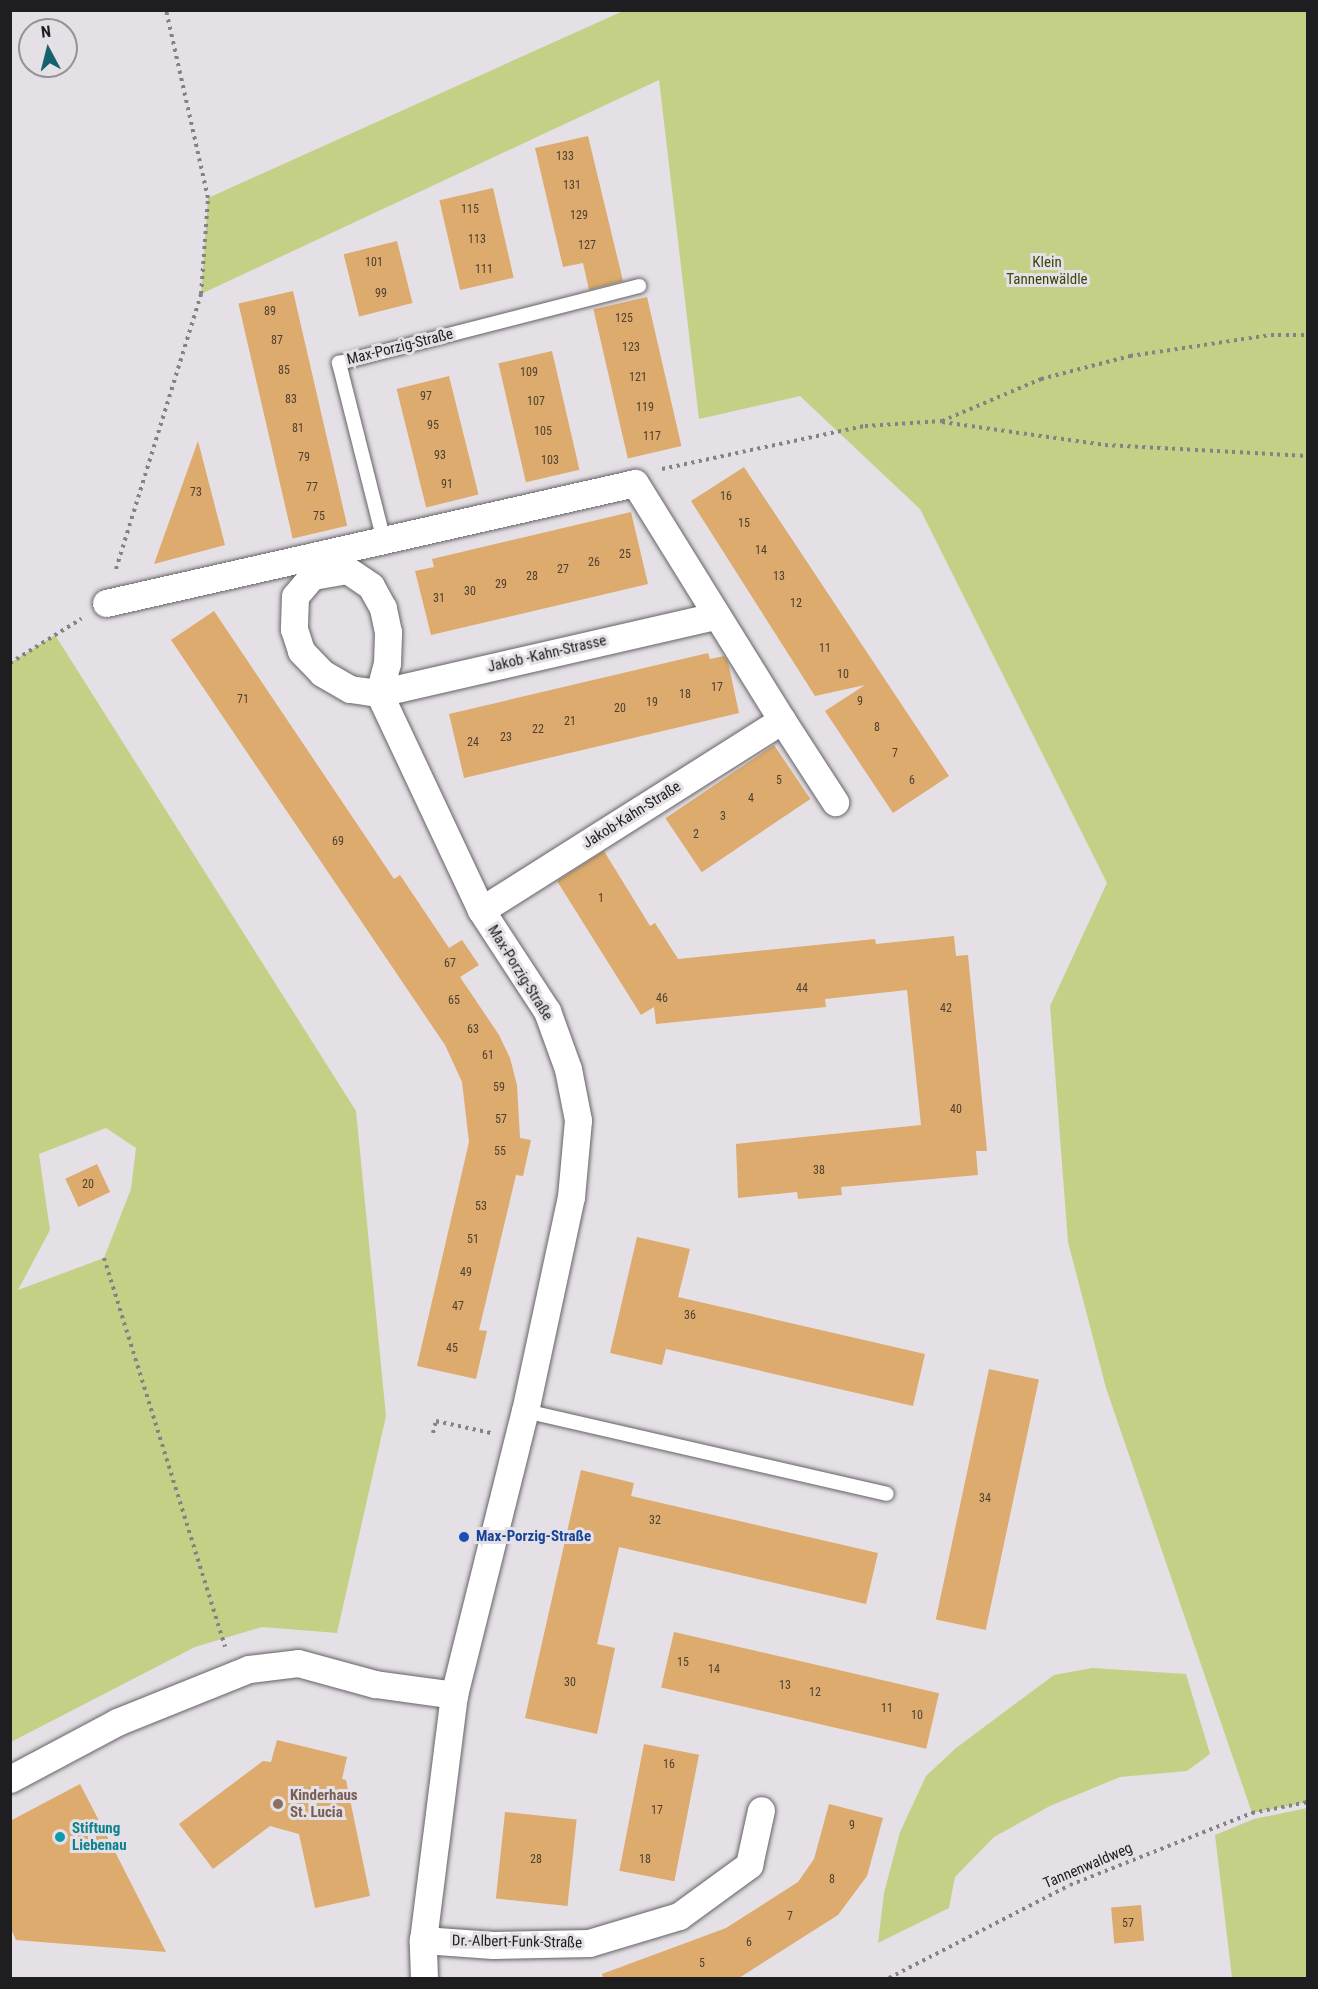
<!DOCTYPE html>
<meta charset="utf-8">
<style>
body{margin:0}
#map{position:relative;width:1318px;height:1989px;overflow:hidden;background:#e4e0e5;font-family:"Roboto Condensed",sans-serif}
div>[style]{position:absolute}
.green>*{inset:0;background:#c5d087}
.building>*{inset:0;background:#dcab6d;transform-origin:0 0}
.path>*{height:4px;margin-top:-2px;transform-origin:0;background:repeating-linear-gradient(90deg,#848285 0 3px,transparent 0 7.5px)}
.roads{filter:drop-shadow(0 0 2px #666267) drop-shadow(0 0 2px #666267)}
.service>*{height:14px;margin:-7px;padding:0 7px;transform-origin:7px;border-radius:7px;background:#fff}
.minor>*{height:27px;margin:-13.5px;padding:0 13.5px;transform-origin:13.5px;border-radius:13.5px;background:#fff}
.dots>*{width:16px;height:16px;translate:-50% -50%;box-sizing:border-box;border:3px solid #e4e0e5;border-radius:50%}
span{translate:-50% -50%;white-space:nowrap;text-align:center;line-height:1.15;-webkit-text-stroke:6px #e4e0e5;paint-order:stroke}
.number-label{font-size:12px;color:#4e4032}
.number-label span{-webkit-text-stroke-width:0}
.park-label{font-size:15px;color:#3e440a}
.street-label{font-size:15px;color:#1e1d1f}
.transit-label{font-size:15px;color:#164399;font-weight:700}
.left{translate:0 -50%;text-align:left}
.education-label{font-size:15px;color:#785e54;font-weight:700}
.culture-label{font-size:15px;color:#0d838f;font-weight:700}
.frame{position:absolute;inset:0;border:12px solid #1e1d1f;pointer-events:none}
.north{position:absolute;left:18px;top:18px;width:60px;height:60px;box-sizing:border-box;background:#e4e0e5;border:2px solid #959296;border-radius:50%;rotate:353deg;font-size:16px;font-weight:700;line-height:24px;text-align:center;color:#1e1d1f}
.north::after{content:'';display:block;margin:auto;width:21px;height:27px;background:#14626c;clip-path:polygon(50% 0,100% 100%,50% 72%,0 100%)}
</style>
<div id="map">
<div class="green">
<div style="clip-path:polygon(623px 11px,1307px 11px,1307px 1802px,1252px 1813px,1106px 1388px,1068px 1242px,1050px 1006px,1107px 883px,920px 509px,800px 396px,699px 419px,659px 80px,201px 294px,208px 198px)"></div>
<div style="clip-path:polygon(evenodd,55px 635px,356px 1111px,386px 1416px,337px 1633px,262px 1627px,195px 1647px,11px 1742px,10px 663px,55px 635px,106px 1128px,136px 1148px,131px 1189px,104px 1258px,18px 1290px,50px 1230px,39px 1154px,106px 1128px)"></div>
<div style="clip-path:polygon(1092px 1668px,1186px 1674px,1210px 1754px,1187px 1771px,1120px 1777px,1050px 1806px,994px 1837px,955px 1877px,949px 1908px,878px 1943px,884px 1893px,900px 1832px,926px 1776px,956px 1748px,1054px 1675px)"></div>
<div style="clip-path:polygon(1307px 1808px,1307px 1978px,1232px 1978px,1215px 1835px,1254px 1819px)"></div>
</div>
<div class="building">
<div style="clip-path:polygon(588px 136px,623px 281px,589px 290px,583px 263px,563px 267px,535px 148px)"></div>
<div style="left:493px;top:188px;width:92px;height:55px;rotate:77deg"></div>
<div style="left:397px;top:241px;width:64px;height:55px;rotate:76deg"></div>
<div style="left:293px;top:291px;width:241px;height:56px;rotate:77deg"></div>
<div style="left:647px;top:297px;width:153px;height:55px;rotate:77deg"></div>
<div style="left:552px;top:351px;width:122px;height:55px;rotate:77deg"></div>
<div style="left:449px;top:376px;width:122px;height:54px;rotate:76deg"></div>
<div style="clip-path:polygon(198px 441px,225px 545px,154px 564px)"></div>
<div style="clip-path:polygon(744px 467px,949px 776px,893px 813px,825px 711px,865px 685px,815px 696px,691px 501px)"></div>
<div style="clip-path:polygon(631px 512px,648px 584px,431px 635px,415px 571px,434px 567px,432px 559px)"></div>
<div style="clip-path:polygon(214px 611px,394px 879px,400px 875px,449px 948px,462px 940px,479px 965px,460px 977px,499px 1035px,510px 1058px,517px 1085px,520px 1138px,531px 1140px,523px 1176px,516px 1175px,479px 1330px,487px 1331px,476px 1379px,417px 1366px,469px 1142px,462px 1082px,445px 1045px,171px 640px)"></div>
<div style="clip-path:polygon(708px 653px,710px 659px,724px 656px,728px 662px,739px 713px,464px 778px,449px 714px)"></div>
<div style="left:774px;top:745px;width:65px;height:131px;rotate:56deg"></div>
<div style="clip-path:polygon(604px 851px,650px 926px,655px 923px,678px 959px,875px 939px,876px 944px,954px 936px,956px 956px,968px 955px,987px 1151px,976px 1151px,978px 1175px,841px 1187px,842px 1195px,798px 1199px,797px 1192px,738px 1198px,736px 1144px,921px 1125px,907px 990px,825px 999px,826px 1007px,656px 1024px,654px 1007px,641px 1015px,557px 881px)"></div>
<div style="left:97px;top:1164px;width:31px;height:35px;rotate:65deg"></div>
<div style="clip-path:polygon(637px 1237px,690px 1249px,678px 1297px,925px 1354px,913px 1406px,666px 1349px,662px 1365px,610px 1353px)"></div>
<div style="left:989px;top:1369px;width:51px;height:256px;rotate:12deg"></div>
<div style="clip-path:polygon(581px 1470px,634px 1483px,631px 1496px,878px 1553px,866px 1604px,619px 1547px,597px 1644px,615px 1648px,597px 1734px,525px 1718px)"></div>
<div style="left:674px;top:1632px;width:272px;height:57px;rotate:13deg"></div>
<div style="clip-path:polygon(277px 1740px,347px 1757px,342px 1779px,346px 1780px,370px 1896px,315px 1908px,299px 1834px,270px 1826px,213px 1869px,179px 1824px,263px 1761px,271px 1762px)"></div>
<div style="left:644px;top:1744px;width:56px;height:129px;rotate:11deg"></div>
<div style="clip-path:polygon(80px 1784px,110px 1842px,166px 1952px,16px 1940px,10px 1927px,10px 1821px)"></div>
<div style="clip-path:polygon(829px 1804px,883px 1818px,867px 1876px,838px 1915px,739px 1978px,603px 1978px,602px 1974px,726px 1928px,798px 1882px,814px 1859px)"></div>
<div style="left:505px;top:1812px;width:72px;height:87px;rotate:6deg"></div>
<div style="left:1141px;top:1905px;width:36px;height:30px;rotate:85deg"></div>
</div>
<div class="path">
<div style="left:942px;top:422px;width:165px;rotate:8deg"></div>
<div style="left:1105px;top:445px;width:203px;rotate:3.1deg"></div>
<div style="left:662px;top:469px;width:208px;rotate:-12deg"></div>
<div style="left:865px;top:426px;width:77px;rotate:-3.7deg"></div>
<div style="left:942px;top:421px;width:108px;rotate:-23deg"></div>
<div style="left:1041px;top:379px;width:92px;rotate:-14.5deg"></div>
<div style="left:1130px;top:356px;width:143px;rotate:-8.5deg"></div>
<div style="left:1271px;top:335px;width:37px"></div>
<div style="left:116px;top:569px;width:288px;rotate:-72.8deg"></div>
<div style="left:201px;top:294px;width:96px;rotate:-85.8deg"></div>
<div style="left:208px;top:198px;width:193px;rotate:-102.6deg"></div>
<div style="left:10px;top:663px;width:84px;rotate:-31.8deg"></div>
<div style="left:104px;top:1258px;width:407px;rotate:72.7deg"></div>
<div style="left:433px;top:1433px;width:12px;rotate:-76deg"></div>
<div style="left:436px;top:1421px;width:56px;rotate:12.3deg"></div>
<div style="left:889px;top:1978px;width:203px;rotate:-27.2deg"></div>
<div style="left:1070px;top:1885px;width:196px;rotate:-21.6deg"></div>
<div style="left:1252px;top:1813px;width:57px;rotate:-11.1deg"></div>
</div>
<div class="roads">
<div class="service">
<div style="left:384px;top:541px;width:184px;rotate:-104.2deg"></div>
<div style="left:339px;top:363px;width:310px;rotate:-14.4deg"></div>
<div style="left:525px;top:1411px;width:371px;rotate:12.9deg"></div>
</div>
<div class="minor">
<div style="left:106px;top:603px;width:542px;rotate:-12.78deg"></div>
<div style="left:635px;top:483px;width:279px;rotate:58.2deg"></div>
<div style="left:782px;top:720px;width:356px;rotate:147.7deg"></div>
<div style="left:782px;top:720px;width:98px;rotate:57.1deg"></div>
<div style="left:10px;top:1779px;width:121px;rotate:-28deg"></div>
<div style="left:117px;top:1722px;width:142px;rotate:-21.9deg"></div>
<div style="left:249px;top:1669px;width:49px;rotate:-7deg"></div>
<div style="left:298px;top:1663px;width:80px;rotate:15.3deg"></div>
<div style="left:375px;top:1684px;width:80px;rotate:7.9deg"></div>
<div style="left:423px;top:1940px;width:70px;rotate:4.1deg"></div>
<div style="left:493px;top:1945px;width:96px;rotate:-1.2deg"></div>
<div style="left:589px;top:1943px;width:94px;rotate:-16.7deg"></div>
<div style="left:679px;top:1916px;width:87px;rotate:-36.1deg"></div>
<div style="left:749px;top:1865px;width:56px;rotate:-77.7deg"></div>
<div style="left:424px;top:1978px;width:38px;rotate:-92deg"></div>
<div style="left:423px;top:1940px;width:247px;rotate:-82.8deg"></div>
<div style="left:454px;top:1695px;width:293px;rotate:-76deg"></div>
<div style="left:525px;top:1411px;width:219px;rotate:-77.9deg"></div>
<div style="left:571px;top:1197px;width:77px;rotate:-84.8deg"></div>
<div style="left:578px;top:1120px;width:52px;rotate:-101.1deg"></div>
<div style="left:568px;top:1069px;width:62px;rotate:-109.9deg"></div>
<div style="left:547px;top:1011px;width:121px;rotate:-123.2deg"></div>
<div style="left:481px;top:910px;width:240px;rotate:-115.2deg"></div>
<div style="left:379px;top:693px;width:31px;rotate:-75deg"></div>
<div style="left:387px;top:663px;width:31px;rotate:-88deg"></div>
<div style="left:388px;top:632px;width:25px;rotate:-102deg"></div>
<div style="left:383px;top:608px;width:25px;rotate:-119deg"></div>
<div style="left:371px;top:586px;width:29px;rotate:-146deg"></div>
<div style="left:347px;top:570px;width:36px;rotate:170deg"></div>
<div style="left:312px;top:576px;width:26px;rotate:130deg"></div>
<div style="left:295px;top:596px;width:33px;rotate:92deg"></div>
<div style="left:294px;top:629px;width:23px;rotate:72deg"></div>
<div style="left:301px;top:651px;width:30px;rotate:46deg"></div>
<div style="left:322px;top:673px;width:32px;rotate:30deg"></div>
<div style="left:350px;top:689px;width:29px;rotate:8deg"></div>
<div style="left:379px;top:693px;width:345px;rotate:-12.9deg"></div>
</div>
</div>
<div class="dots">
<div style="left:464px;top:1537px;background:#1a4fb4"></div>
<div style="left:278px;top:1804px;background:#8d6e63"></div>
<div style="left:60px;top:1837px;background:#0f9aa8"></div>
</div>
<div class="number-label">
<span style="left:565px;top:157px">133</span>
<span style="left:572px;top:186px">131</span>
<span style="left:470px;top:210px">115</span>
<span style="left:579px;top:216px">129</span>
<span style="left:477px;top:240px">113</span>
<span style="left:587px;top:246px">127</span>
<span style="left:374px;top:263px">101</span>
<span style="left:484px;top:270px">111</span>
<span style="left:381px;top:294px">99</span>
<span style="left:270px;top:312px">89</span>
<span style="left:624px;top:319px">125</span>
<span style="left:277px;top:341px">87</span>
<span style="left:631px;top:348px">123</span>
<span style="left:284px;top:371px">85</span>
<span style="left:529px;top:373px">109</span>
<span style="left:638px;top:378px">121</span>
<span style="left:426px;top:397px">97</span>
<span style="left:291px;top:400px">83</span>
<span style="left:536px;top:402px">107</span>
<span style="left:645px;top:408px">119</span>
<span style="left:433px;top:426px">95</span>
<span style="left:298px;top:429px">81</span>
<span style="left:543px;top:432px">105</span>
<span style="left:652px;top:437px">117</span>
<span style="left:440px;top:456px">93</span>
<span style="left:304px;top:458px">79</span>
<span style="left:550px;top:461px">103</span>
<span style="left:447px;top:485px">91</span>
<span style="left:312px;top:488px">77</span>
<span style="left:196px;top:493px">73</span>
<span style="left:726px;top:497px">16</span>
<span style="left:319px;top:517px">75</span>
<span style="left:744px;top:524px">15</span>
<span style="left:761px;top:551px">14</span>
<span style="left:625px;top:555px">25</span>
<span style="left:594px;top:563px">26</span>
<span style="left:563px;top:570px">27</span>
<span style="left:532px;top:577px">28</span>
<span style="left:779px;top:577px">13</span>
<span style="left:501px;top:585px">29</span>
<span style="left:470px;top:592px">30</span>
<span style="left:439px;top:599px">31</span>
<span style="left:796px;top:604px">12</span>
<span style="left:825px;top:649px">11</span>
<span style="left:843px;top:675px">10</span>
<span style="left:717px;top:688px">17</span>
<span style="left:685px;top:695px">18</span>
<span style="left:243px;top:700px">71</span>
<span style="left:860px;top:702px">9</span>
<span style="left:652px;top:703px">19</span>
<span style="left:620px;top:709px">20</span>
<span style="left:570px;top:722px">21</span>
<span style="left:877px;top:728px">8</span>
<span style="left:538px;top:730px">22</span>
<span style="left:506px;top:738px">23</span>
<span style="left:473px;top:743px">24</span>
<span style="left:895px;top:754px">7</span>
<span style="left:779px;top:781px">5</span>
<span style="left:912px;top:781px">6</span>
<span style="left:751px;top:799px">4</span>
<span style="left:723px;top:817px">3</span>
<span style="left:696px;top:835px">2</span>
<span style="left:338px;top:842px">69</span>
<span style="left:601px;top:899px">1</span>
<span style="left:450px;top:964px">67</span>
<span style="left:802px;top:989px">44</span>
<span style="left:662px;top:999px">46</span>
<span style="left:454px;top:1001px">65</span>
<span style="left:946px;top:1009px">42</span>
<span style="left:473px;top:1030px">63</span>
<span style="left:488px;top:1056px">61</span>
<span style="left:499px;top:1088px">59</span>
<span style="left:956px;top:1110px">40</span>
<span style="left:501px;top:1120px">57</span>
<span style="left:500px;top:1152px">55</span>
<span style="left:819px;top:1171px">38</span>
<span style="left:88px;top:1185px">20</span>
<span style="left:481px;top:1207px">53</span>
<span style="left:473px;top:1240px">51</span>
<span style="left:466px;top:1273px">49</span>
<span style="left:458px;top:1307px">47</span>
<span style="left:690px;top:1316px">36</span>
<span style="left:452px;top:1349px">45</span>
<span style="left:985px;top:1499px">34</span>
<span style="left:655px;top:1521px">32</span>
<span style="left:683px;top:1663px">15</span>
<span style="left:714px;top:1670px">14</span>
<span style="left:570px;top:1683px">30</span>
<span style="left:785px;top:1686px">13</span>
<span style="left:815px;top:1693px">12</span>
<span style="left:887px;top:1709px">11</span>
<span style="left:917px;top:1716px">10</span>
<span style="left:669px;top:1765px">16</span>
<span style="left:657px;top:1811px">17</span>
<span style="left:852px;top:1826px">9</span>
<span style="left:536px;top:1860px">28</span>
<span style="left:645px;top:1860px">18</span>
<span style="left:832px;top:1880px">8</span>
<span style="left:790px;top:1917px">7</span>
<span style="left:1128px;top:1924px">57</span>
<span style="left:749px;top:1943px">6</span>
<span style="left:702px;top:1964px">5</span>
</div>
<div class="park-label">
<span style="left:1047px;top:271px">Klein<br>Tannenwäldle</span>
</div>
<div class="street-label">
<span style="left:400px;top:347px;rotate:-14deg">Max-Porzig-Straße</span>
<span style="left:547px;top:654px;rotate:-13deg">Jakob -Kahn-Strasse</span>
<span style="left:632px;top:815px;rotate:-32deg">Jakob-Kahn-Straße</span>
<span style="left:520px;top:973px;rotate:58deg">Max-Porzig-Straße</span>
<span style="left:1088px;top:1866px;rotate:-23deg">Tannenwaldweg</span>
<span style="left:517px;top:1942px;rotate:1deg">Dr.-Albert-Funk-Straße</span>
</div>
<div class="transit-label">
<span class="left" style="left:476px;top:1537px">Max-Porzig-Straße</span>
</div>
<div class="education-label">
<span class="left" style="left:290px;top:1804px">Kinderhaus<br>St. Lucia</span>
</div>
<div class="culture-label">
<span class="left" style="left:72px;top:1837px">Stiftung<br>Liebenau</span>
</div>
<div class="frame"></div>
<div class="north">N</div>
</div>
